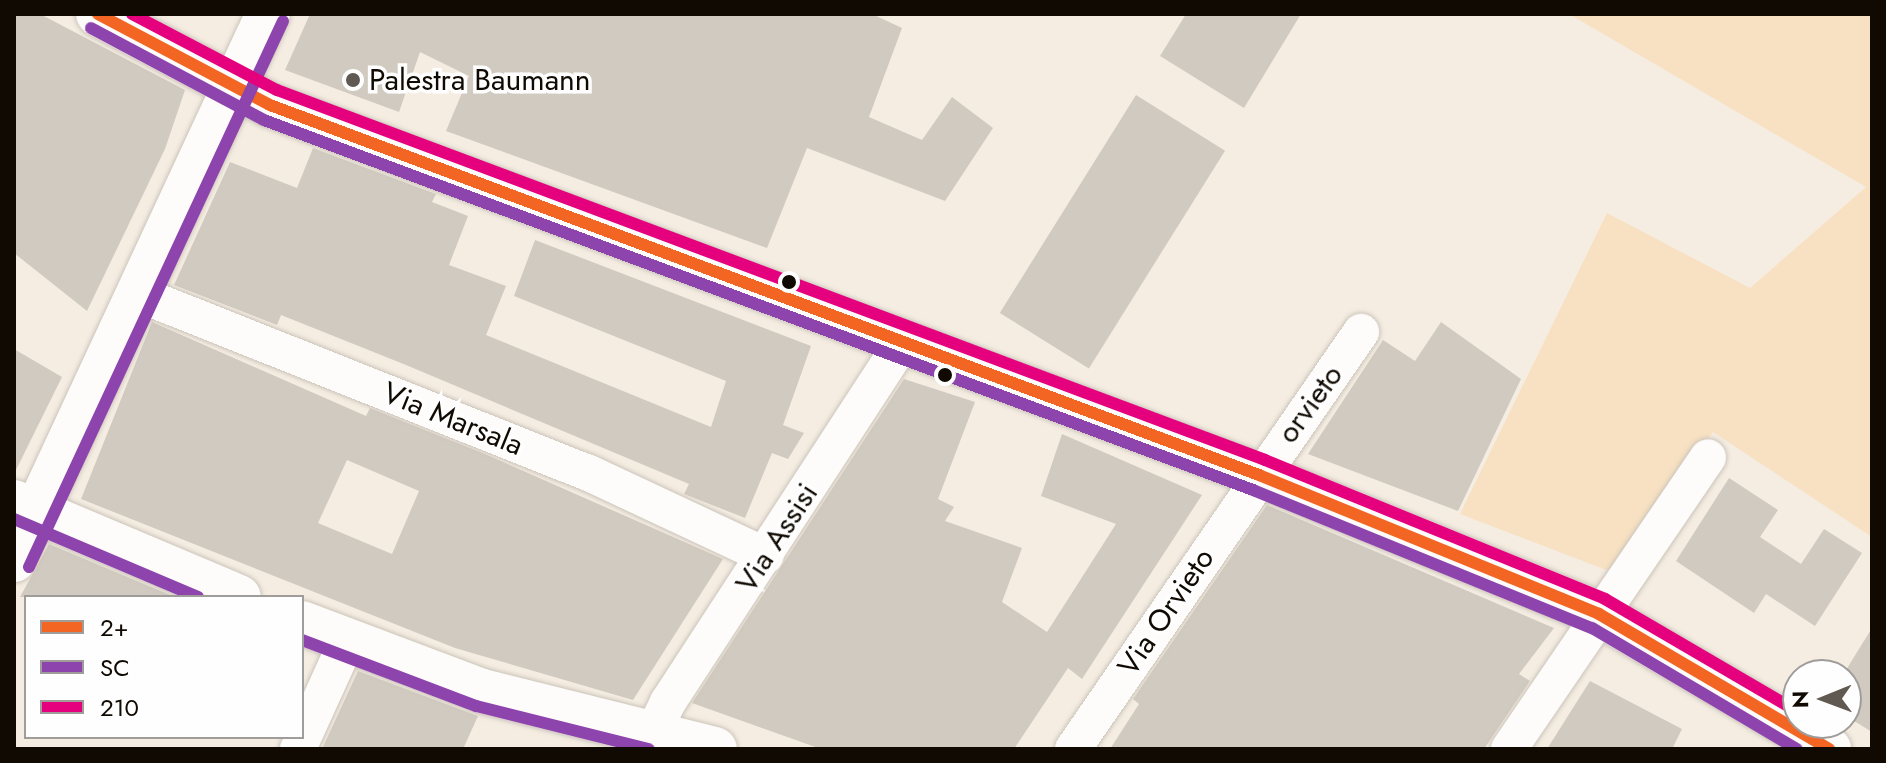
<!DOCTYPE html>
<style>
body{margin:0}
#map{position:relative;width:1886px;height:763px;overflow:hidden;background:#f5ede2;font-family:Jost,sans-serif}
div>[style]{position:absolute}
.green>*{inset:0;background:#f7e1c2}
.building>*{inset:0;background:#d1cac0;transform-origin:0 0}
.roads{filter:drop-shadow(0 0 2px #cbc4ba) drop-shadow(0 0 2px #cbc4ba)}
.street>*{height:36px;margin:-18px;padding:0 18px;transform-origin:18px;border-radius:18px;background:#fefcfb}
.secondary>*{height:44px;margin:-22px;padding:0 22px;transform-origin:22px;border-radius:22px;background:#fefcfb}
.bus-1>*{height:12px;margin:-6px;padding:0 6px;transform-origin:6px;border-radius:6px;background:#f26522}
.bus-2>*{height:12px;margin:-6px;padding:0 6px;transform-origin:6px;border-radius:6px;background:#8e44ad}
.bus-3>*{height:12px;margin:-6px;padding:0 6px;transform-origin:6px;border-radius:6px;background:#e5007d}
.dots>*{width:22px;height:22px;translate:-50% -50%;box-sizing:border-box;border:4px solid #fefefe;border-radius:50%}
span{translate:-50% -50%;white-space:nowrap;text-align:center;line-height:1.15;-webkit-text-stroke:7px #fefefe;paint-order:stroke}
.poi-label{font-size:30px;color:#100a03}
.left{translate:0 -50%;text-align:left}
.street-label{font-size:30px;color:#100a03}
.frame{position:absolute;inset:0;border:16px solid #100a03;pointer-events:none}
.legend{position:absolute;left:24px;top:595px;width:280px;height:144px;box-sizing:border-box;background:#fefefe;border:2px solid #9f9c9a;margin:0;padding:10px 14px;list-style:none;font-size:24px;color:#100a03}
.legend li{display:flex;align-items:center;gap:16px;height:40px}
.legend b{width:40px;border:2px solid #9f9c9a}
.north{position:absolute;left:1782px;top:659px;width:80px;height:80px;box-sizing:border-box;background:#fefefe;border:2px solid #9f9c9a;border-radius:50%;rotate:269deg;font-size:22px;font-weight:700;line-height:32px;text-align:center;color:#100a03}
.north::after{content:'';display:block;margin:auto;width:28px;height:36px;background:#605951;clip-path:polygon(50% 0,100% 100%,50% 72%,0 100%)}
</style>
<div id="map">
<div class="green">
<div style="clip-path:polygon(1569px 14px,1872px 14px,1872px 537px,1713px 432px,1609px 571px,1460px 514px,1607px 213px,1750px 288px,1866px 187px)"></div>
</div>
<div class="building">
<div style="clip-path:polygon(14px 14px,40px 14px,185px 90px,165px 149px,87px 311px,14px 253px)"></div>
<div style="clip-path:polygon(310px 14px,872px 14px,902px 28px,869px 117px,922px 140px,952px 97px,993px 128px,945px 201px,807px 148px,767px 248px,446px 131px,469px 76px,420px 52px,399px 112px,285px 70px)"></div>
<div style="clip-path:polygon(1186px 14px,1301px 14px,1244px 108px,1160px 56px)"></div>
<div style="left:1136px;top:95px;width:105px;height:257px;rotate:32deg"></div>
<div style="clip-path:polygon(313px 148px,436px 194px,432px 202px,468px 216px,449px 265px,506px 286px,486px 335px,711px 427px,726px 381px,514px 296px,535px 240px,811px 346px,783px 425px,804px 433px,788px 459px,772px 453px,745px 518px,684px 494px,689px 484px,406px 365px,281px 315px,277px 325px,174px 285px,230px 162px,297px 188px)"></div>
<div style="clip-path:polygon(evenodd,152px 322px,366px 416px,370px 408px,485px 454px,723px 559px,633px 700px,455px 648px,81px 499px,152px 322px,347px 460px,419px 491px,392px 554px,318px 523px,347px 460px)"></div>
<div style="clip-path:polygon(1441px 322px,1521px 379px,1458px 511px,1308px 454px,1383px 340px,1415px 361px)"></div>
<div style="clip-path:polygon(14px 349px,62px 377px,14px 474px)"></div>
<div style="clip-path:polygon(904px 379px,975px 402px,938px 499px,954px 507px,945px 521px,1022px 548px,1002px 602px,1047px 632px,1116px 524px,1041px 496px,1062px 434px,1202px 495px,1082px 679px,1068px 668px,1014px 749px,821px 749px,692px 703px)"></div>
<div style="clip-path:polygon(1729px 478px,1778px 510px,1760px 537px,1801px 564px,1824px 529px,1862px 553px,1815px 626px,1766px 594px,1754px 613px,1676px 561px)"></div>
<div style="clip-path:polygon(1267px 505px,1554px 628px,1519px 674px,1530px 681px,1484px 749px,1110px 749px,1139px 704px,1133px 699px)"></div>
<div style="clip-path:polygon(49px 544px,175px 597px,20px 597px)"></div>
<div style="clip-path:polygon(1872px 628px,1872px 732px,1846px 716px,1846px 670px)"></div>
<div style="clip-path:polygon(358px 671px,478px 716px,463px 749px,322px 749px)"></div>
<div style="clip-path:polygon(1590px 681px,1682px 729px,1672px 749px,1547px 749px)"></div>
</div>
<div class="roads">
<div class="street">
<div style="left:136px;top:293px;width:487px;rotate:21.7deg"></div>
<div style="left:589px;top:473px;width:195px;rotate:25.1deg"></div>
<div style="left:298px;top:749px;width:119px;rotate:-65.6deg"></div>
<div style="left:645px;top:749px;width:52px;rotate:-63.9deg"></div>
<div style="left:668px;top:702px;width:426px;rotate:-56.9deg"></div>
<div style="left:1073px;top:749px;width:507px;rotate:-55.37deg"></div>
<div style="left:1509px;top:749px;width:353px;rotate:-55.7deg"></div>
</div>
<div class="secondary">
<div style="left:98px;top:14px;width:195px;rotate:27.9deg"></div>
<div style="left:270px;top:105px;width:1056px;rotate:20.51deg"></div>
<div style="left:1259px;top:475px;width:367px;rotate:22.2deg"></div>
<div style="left:1599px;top:614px;width:267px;rotate:30.4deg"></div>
<div style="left:14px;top:502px;width:244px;rotate:22.9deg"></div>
<div style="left:14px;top:560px;width:602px;rotate:-65.05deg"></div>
<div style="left:302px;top:623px;width:192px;rotate:20.7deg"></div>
<div style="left:482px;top:691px;width:240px;rotate:14deg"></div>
</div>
</div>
<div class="bus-1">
<div style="left:98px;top:14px;width:195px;rotate:27.9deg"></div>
<div style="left:270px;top:105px;width:1056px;rotate:20.51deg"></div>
<div style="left:1259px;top:475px;width:367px;rotate:22.2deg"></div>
<div style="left:1599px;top:614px;width:267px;rotate:30.4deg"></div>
</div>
<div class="bus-2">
<div style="left:91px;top:28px;width:196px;rotate:28deg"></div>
<div style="left:264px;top:120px;width:1056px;rotate:20.51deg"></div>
<div style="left:1253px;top:490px;width:366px;rotate:22.2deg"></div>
<div style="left:1592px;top:628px;width:238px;rotate:30.6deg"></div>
<div style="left:14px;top:519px;width:200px;rotate:23deg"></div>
<div style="left:29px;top:567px;width:602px;rotate:-65.05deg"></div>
<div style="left:302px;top:640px;width:186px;rotate:20.8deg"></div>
<div style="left:476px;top:706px;width:178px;rotate:14deg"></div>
</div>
<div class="bus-3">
<div style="left:132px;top:14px;width:164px;rotate:27.7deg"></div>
<div style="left:277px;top:90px;width:1055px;rotate:20.53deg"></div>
<div style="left:1265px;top:460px;width:367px;rotate:22.2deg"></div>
<div style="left:1605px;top:599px;width:224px;rotate:30.3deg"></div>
</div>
<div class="dots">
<div style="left:353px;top:80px;background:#605951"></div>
<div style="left:789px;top:282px;background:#100a03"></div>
<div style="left:945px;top:375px;background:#100a03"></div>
</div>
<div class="poi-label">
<span class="left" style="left:369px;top:80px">Palestra Baumann</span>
</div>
<div class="street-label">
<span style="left:1310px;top:404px;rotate:-54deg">orvieto</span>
<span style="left:453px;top:419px;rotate:22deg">Via Marsala</span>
<span style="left:777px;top:538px;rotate:-57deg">Via Assisi</span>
<span style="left:1166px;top:612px;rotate:-56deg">Via Orvieto</span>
</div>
<div class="frame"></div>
<ul class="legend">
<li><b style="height:10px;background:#f26522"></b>2+</li>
<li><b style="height:10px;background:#8e44ad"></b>SC</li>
<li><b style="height:10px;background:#e5007d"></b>210</li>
</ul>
<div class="north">N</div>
</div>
